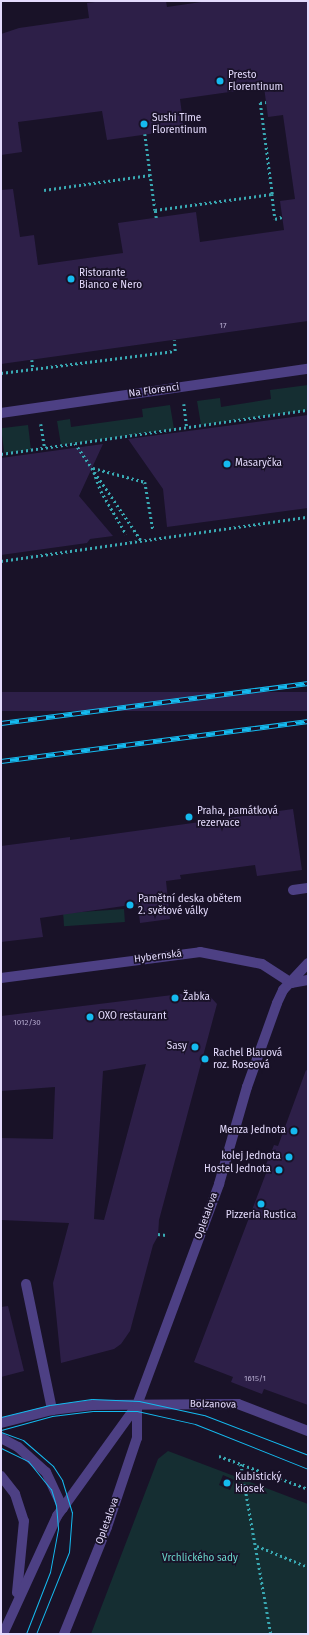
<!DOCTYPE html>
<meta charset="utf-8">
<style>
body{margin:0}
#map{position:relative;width:309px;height:1635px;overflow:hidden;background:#191228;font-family:"Fira Sans",sans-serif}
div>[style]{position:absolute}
.green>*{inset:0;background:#152e32;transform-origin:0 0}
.building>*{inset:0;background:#2d1f48;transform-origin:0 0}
.path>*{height:2.5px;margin-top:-1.25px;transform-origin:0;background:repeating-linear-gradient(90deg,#39a9b3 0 2px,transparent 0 5px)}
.minor>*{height:10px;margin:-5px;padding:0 5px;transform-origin:5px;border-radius:5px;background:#4d4084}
.tram>*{height:1px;margin:-0.5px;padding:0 0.5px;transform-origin:0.5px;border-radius:0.5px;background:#15baef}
.rail>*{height:4.5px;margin-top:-2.25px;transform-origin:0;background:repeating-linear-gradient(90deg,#191228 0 9px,#15baef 0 18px);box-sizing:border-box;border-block:1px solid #15baef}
.dots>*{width:11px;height:11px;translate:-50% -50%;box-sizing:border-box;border:2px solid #191228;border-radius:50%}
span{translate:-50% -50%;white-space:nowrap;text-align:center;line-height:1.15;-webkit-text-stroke:3.5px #191228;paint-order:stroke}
.number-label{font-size:8px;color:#b6acd0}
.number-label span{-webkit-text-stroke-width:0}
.poi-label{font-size:10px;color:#e4dbfd}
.left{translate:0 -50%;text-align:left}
.right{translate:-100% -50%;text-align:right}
.street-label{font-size:10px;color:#e4dbfd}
.park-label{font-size:10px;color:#6bd9cd}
.frame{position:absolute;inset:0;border:2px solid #e4dbfd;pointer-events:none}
</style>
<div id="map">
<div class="green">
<div style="clip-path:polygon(308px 385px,308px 410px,201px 425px,197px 401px,220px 398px,221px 407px,271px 399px,270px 390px)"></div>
<div style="clip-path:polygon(170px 405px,174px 429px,61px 445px,57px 421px,70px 419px,71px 427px,143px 417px,142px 409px)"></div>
<div style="left:28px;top:425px;width:25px;height:27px;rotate:83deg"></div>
<div style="left:124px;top:909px;width:13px;height:61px;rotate:86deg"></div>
<div style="clip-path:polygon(evenodd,168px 1451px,308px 1504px,308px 1634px,91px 1634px,158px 1459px,168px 1451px,223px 1475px,234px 1480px,230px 1490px,219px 1485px,223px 1475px)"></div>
</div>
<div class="building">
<div style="clip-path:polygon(103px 1px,166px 1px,167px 7px,208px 1px,308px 1px,308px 321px,1px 364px,1px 190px,13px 189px,20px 237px,34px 235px,38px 265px,123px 253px,118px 223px,196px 212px,200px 242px,284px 230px,280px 201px,295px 199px,283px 115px,268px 117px,264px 87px,180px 99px,184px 129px,107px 140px,102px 111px,18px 122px,22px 152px,1px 155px,1px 34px,19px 28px,89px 18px,87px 3px)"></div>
<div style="clip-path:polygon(308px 415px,308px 508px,167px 527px,163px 489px,128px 439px)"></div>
<div style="clip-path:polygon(103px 444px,79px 496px,113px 536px,90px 539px,87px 543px,1px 555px,1px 458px)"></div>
<div style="left:308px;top:692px;width:19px;height:310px;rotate:90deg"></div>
<div style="clip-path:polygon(293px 809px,302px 870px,257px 876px,255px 865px,180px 875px,181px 879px,166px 881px,170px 919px,140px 923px,138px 904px,40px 918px,43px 937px,1px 942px,1px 846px,70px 837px,70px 840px)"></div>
<div style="clip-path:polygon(evenodd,205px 991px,217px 1004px,159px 1220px,158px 1236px,153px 1245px,130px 1331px,121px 1344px,114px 1349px,61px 1363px,53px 1283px,69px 1223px,1px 1220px,1px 1138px,53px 1139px,55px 1087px,1px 1091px,1px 1016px,205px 991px,146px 1064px,104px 1220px,94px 1219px,103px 1071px,146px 1064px)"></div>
<div style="clip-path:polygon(306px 1070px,308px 1071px,308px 1405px,264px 1389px,262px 1394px,231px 1382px,233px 1377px,194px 1362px,268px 1168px,265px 1167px,274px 1145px,278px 1146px)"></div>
<div style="clip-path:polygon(8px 1306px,24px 1371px,1px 1377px,1px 1307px)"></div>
</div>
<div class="path">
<div style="left:145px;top:134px;width:77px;rotate:82.5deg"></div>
<div style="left:44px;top:190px;width:107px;rotate:-8.1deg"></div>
<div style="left:272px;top:194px;width:25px;rotate:83deg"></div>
<div style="left:275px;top:219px;width:7px;rotate:-16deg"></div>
<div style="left:156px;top:218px;width:8px;rotate:-97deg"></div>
<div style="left:155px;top:210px;width:118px;rotate:-7.8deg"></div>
<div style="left:272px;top:194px;width:92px;rotate:-97.5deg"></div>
<div style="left:260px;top:103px;width:6px;rotate:-9deg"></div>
<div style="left:32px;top:360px;width:9px;rotate:84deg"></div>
<div style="left:1px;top:373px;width:175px;rotate:-7.2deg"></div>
<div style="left:175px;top:351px;width:11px;rotate:-95deg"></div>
<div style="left:184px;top:404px;width:23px;rotate:83deg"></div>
<div style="left:41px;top:424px;width:24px;rotate:81deg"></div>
<div style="left:75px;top:443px;width:117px;rotate:55.8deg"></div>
<div style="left:1px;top:454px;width:310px;rotate:-8.2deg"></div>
<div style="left:93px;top:468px;width:54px;rotate:15.1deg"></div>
<div style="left:145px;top:482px;width:49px;rotate:80.5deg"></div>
<div style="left:94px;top:472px;width:20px;rotate:70deg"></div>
<div style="left:101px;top:491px;width:50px;rotate:59.8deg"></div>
<div style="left:1px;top:561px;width:310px;rotate:-8.2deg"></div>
<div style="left:158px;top:1234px;width:8px;rotate:7deg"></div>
<div style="left:219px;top:1456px;width:95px;rotate:20.3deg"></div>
<div style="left:241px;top:1464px;width:173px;rotate:80deg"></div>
<div style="left:257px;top:1546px;width:55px;rotate:22.4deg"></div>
</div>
<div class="minor">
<div style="left:1px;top:413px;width:310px;rotate:-8.2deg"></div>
<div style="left:293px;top:890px;width:15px;rotate:-8deg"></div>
<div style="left:1px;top:978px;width:201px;rotate:-7.4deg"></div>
<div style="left:200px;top:952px;width:63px;rotate:11deg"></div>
<div style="left:262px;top:964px;width:35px;rotate:33deg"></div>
<div style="left:291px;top:983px;width:17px;rotate:-10deg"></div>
<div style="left:26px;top:1284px;width:129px;rotate:78.3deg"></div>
<div style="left:1px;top:1423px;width:53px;rotate:-14.3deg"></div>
<div style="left:52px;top:1410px;width:39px;rotate:-7deg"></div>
<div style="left:91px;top:1405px;width:147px;rotate:-0.4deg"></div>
<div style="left:238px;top:1404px;width:75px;rotate:21.1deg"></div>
<div style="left:1px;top:1438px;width:19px;rotate:28deg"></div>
<div style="left:18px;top:1447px;width:38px;rotate:42deg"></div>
<div style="left:46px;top:1472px;width:40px;rotate:65deg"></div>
<div style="left:1px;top:1476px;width:23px;rotate:52deg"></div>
<div style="left:15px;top:1494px;width:28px;rotate:72deg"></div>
<div style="left:24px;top:1521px;width:72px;rotate:95.6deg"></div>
<div style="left:3px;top:1634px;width:130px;rotate:-65.4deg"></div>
<div style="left:57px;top:1516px;width:137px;rotate:-54.2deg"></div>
<div style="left:64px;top:1634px;width:115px;rotate:-68.1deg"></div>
<div style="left:107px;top:1527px;width:94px;rotate:-71.4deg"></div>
<div style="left:137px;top:1438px;width:33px;rotate:-90deg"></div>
<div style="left:137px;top:1405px;width:236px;rotate:-69.6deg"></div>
<div style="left:219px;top:1184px;width:101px;rotate:-73.9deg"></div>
<div style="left:247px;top:1087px;width:89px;rotate:-70.3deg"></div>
<div style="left:277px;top:1003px;width:14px;rotate:-65deg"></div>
<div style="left:283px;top:990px;width:37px;rotate:-47deg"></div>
</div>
<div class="tram">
<div style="left:1px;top:1417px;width:50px;rotate:-13.8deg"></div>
<div style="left:50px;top:1405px;width:42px;rotate:-8.1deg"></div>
<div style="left:92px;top:1399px;width:47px;rotate:2.4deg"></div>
<div style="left:139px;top:1401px;width:66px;rotate:12.2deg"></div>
<div style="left:204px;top:1415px;width:111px;rotate:21deg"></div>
<div style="left:1px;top:1430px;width:53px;rotate:-15.4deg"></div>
<div style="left:52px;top:1416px;width:41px;rotate:-7deg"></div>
<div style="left:93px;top:1411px;width:44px"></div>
<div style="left:137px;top:1411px;width:59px;rotate:12.6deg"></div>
<div style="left:195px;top:1424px;width:122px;rotate:21.7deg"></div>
<div style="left:1px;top:1432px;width:23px;rotate:20deg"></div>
<div style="left:23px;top:1440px;width:40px;rotate:41deg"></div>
<div style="left:53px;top:1466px;width:17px;rotate:57deg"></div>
<div style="left:62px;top:1480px;width:34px;rotate:73deg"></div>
<div style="left:72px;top:1512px;width:40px;rotate:94.3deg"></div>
<div style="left:69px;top:1552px;width:88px;rotate:111.9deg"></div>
<div style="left:1px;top:1448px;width:30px;rotate:26deg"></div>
<div style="left:28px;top:1461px;width:36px;rotate:51deg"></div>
<div style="left:51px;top:1489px;width:17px;rotate:73deg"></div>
<div style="left:56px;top:1505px;width:24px;rotate:85deg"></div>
<div style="left:58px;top:1529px;width:44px;rotate:100.5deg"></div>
<div style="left:50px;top:1572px;width:66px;rotate:111.2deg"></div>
</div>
<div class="rail">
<div style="left:1px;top:723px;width:310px;rotate:-7.4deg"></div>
<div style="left:1px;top:761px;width:310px;rotate:-7.4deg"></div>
</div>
<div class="dots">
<div style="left:220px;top:81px;background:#15baef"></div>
<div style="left:144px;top:124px;background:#15baef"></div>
<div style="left:71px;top:279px;background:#15baef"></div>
<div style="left:227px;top:464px;background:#15baef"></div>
<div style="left:189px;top:817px;background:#15baef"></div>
<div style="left:130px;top:905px;background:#15baef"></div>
<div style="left:175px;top:998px;background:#15baef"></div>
<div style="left:90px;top:1017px;background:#15baef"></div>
<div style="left:195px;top:1047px;background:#15baef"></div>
<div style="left:205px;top:1059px;background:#15baef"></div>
<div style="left:294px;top:1131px;background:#15baef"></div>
<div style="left:289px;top:1157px;background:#15baef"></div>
<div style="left:279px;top:1170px;background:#15baef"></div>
<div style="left:261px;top:1204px;background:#15baef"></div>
<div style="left:227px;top:1483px;background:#15baef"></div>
</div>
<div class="number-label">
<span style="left:223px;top:326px">17</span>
<span style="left:27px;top:1023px">1012/30</span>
<span style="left:255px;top:1379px">1615/1</span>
</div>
<div class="poi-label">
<span class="left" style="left:228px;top:81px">Presto<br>Florentinum</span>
<span class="left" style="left:152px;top:124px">Sushi Time<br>Florentinum</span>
<span class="left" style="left:79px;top:279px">Ristorante<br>Bianco e Nero</span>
<span class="left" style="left:235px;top:464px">Masaryčka</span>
<span class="left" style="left:197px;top:817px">Praha, památková<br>rezervace</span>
<span class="left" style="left:138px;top:905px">Pamětní deska obětem<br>2. světové války</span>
<span class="left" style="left:183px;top:998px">Žabka</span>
<span class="left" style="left:98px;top:1017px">OXO restaurant</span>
<span class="right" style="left:187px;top:1047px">Sasy</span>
<span class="left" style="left:213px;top:1059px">Rachel Blauová<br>roz. Roseová</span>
<span class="right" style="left:286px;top:1131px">Menza Jednota</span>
<span class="right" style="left:281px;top:1157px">kolej Jednota</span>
<span class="right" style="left:271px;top:1170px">Hostel Jednota</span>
<span style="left:261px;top:1216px">Pizzeria Rustica</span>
<span class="left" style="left:235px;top:1483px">Kubistický<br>kiosek</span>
</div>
<div class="street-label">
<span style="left:154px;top:391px;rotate:-8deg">Na Florenci</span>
<span style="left:158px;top:957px;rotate:-7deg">Hybernská</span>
<span style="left:207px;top:1216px;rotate:-70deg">Opletalova</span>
<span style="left:213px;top:1405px;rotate:1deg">Bolzanova</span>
<span style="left:108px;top:1521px;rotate:-70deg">Opletalova</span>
</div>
<div class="park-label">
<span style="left:200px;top:1559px">Vrchlického sady</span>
</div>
<div class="frame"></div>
</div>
